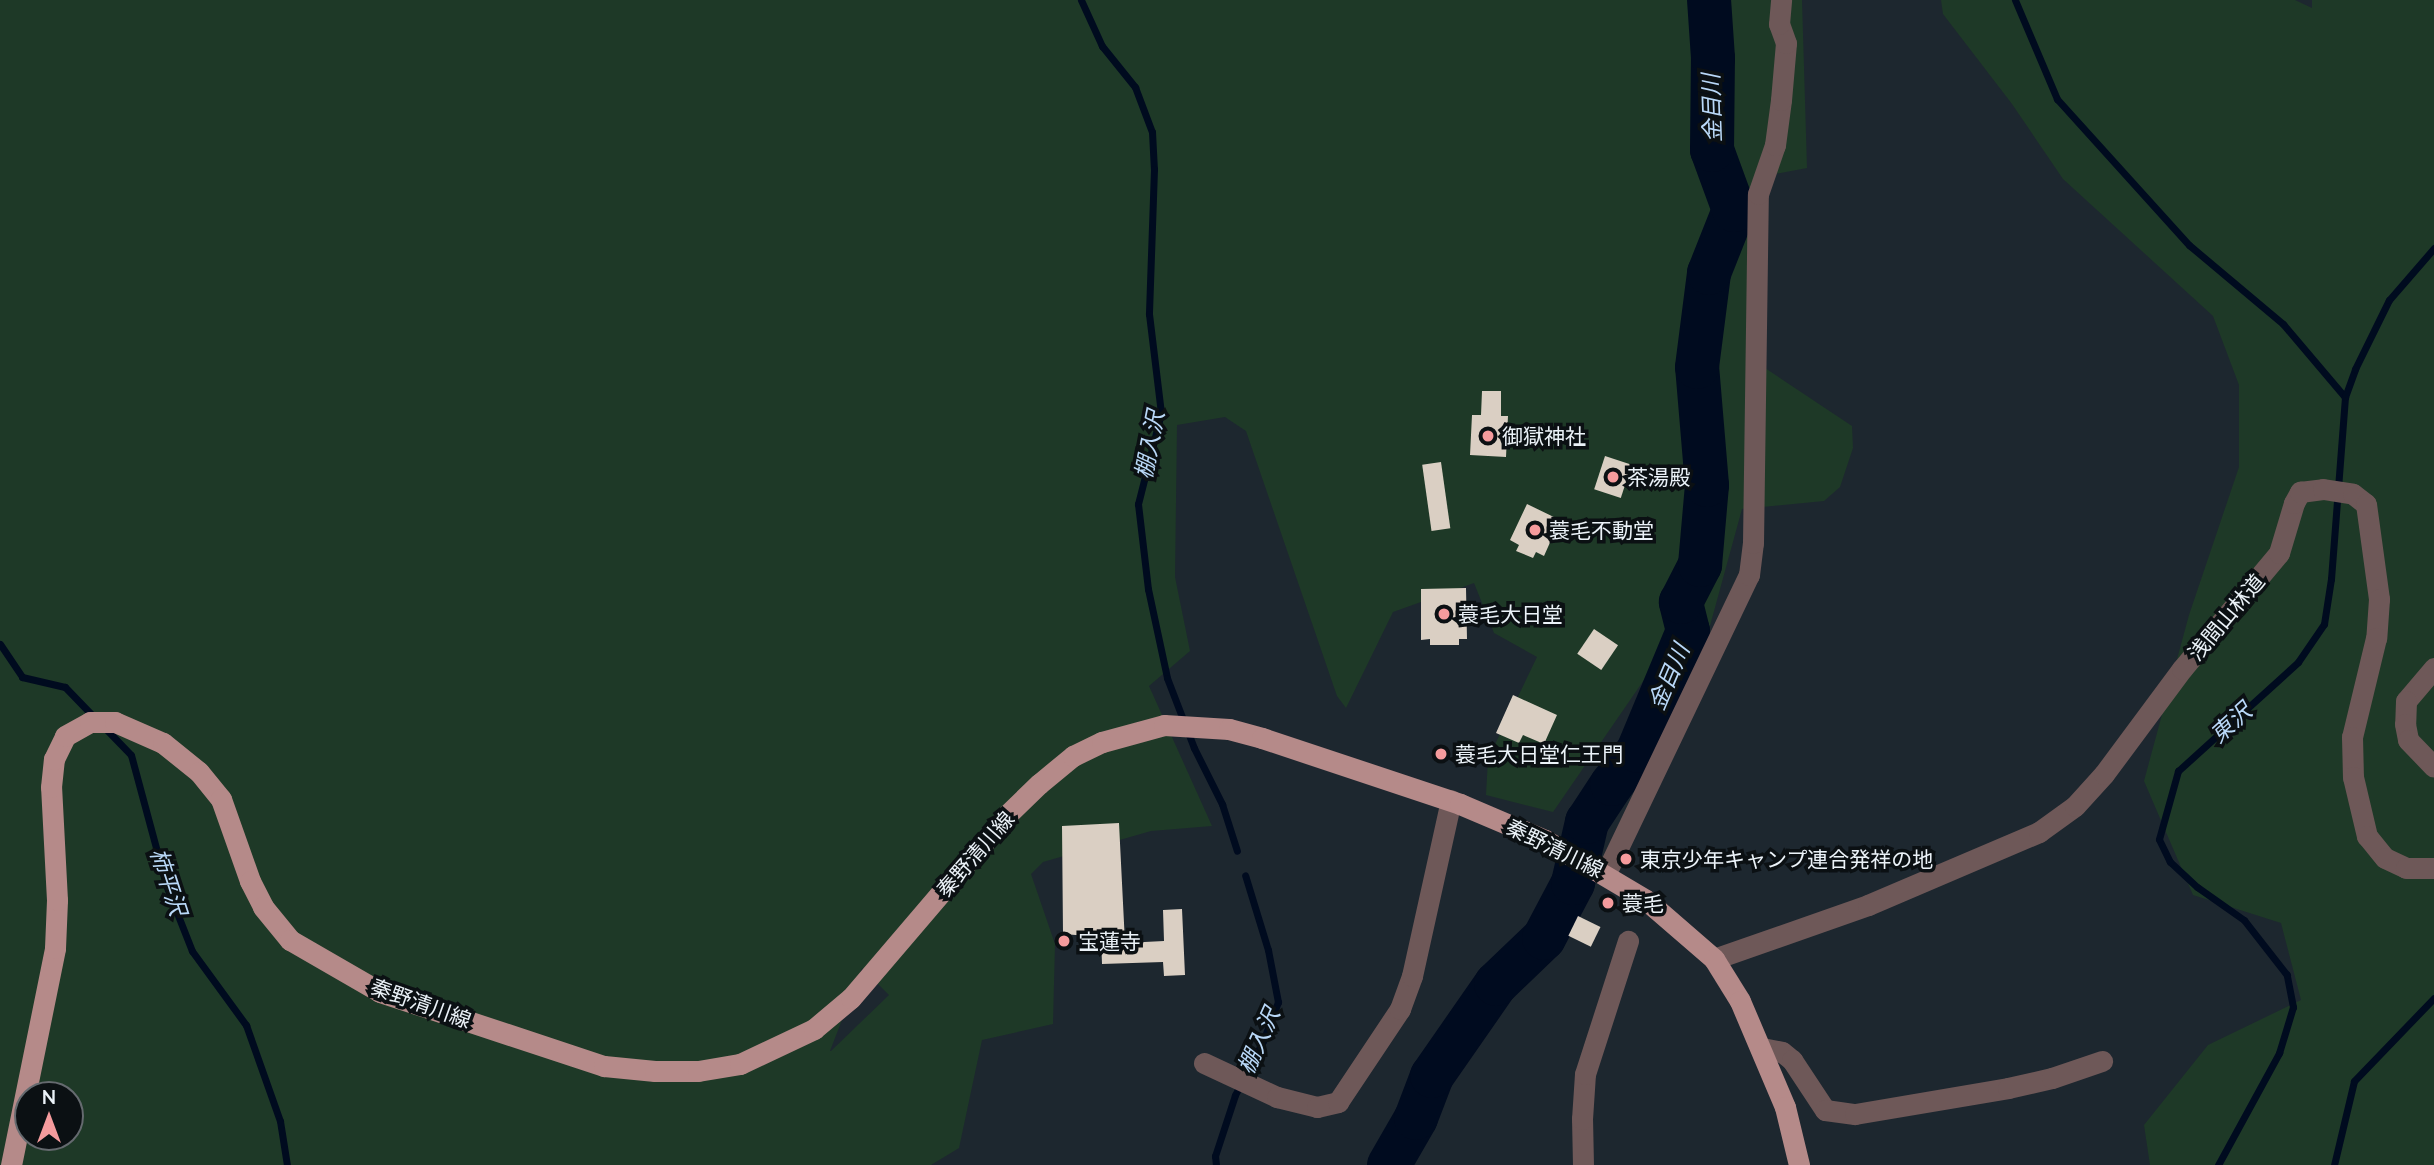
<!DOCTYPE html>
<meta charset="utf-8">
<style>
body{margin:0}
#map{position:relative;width:2434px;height:1165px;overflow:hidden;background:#1d272f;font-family:Mulish,"Noto Sans JP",sans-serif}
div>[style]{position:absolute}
.green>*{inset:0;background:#1e3927}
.stream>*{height:7px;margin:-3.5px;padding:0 3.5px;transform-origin:3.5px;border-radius:3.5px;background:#000b1f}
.river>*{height:44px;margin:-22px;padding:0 22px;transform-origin:22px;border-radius:22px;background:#000b1f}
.building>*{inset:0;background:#dacfc3;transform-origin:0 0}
.street>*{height:21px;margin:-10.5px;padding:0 10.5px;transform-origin:10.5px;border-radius:10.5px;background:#6e5858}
.primary>*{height:21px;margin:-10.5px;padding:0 10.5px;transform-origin:10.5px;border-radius:10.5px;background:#b58a89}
.dots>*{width:19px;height:19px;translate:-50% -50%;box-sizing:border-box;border:4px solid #0b1013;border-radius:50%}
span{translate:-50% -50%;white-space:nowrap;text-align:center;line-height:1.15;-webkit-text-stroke:7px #0b1013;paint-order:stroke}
.poi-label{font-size:21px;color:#ebf2f8}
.left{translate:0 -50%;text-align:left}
.street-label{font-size:21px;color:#ebf2f8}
.water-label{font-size:23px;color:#b9d8f8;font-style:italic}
.north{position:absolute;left:14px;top:1081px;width:70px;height:70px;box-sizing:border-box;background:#0b1013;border:2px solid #656a6f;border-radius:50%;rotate:0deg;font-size:19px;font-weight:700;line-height:28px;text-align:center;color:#ebf2f8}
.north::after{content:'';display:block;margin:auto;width:24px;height:32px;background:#f59b9d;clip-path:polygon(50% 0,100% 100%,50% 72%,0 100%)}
</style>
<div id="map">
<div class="green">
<div style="clip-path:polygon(evenodd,0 0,1802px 0,1807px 168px,1759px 177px,1759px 364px,1852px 426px,1853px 448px,1840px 487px,1824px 501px,1742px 509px,1708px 633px,1657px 661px,1553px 812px,1486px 795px,1488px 759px,1537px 657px,1494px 633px,1474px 583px,1393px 612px,1346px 708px,1337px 696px,1246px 431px,1225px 417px,1177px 425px,1175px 577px,1190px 651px,1149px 686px,1212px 826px,1151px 831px,1043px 862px,1031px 874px,1055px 944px,1053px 1024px,982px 1040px,959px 1148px,931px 1165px,0 1165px,0 0,862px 968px,889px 995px,831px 1051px,830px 1051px,862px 968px,0 0,28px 1095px,70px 1095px,70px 1137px,28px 1137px,28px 1095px)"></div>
<div style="clip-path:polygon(1941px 0,2295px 0,2312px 8px,2312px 0,2434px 0,2434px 1165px,2150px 1165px,2144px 1125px,2208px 1045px,2301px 1000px,2281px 923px,2193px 895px,2144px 781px,2189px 615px,2239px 467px,2239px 385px,2213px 316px,2063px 179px,2012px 104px,1943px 14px)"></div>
</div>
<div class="stream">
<div style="left:1081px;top:0;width:51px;rotate:65.5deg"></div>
<div style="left:1102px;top:46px;width:53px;rotate:51.2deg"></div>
<div style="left:1135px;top:87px;width:48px;rotate:69.3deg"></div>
<div style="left:1152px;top:132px;width:37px;rotate:87deg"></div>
<div style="left:1154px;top:169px;width:145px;rotate:92deg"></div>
<div style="left:1149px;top:314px;width:100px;rotate:83.1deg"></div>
<div style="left:1161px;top:413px;width:94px;rotate:104.2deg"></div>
<div style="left:1138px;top:504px;width:86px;rotate:83.3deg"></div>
<div style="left:1148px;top:589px;width:91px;rotate:77.9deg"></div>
<div style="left:1167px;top:678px;width:75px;rotate:68.9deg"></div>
<div style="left:1194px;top:748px;width:63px;rotate:63.4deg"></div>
<div style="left:1222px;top:804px;width:49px;rotate:72.3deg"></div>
<div style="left:2015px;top:0;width:108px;rotate:67deg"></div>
<div style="left:2057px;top:99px;width:197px;rotate:47.9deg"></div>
<div style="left:2189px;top:245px;width:123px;rotate:40deg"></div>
<div style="left:2283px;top:324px;width:96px;rotate:49.7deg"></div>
<div style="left:0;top:644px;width:40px;rotate:56deg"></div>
<div style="left:22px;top:677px;width:44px;rotate:13.1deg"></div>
<div style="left:65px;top:687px;width:42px;rotate:46deg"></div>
<div style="left:105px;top:728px;width:37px;rotate:46deg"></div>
<div style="left:131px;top:755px;width:135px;rotate:74.9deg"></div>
<div style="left:166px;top:885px;width:71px;rotate:68.5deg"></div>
<div style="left:192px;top:951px;width:92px;rotate:53.9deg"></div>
<div style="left:246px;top:1025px;width:102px;rotate:70.5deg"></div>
<div style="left:280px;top:1121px;width:45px;rotate:81deg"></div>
<div style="left:1216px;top:1165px;width:9px;rotate:-96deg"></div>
<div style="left:1215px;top:1156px;width:64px;rotate:-71.8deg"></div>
<div style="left:1235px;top:1095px;width:61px;rotate:-62.6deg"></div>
<div style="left:1263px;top:1041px;width:42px;rotate:-69deg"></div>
<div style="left:1278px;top:1002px;width:53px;rotate:-100.9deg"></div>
<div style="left:1268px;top:950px;width:78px;rotate:-107deg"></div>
<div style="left:2218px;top:1165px;width:128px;rotate:-61.4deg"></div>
<div style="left:2279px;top:1053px;width:48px;rotate:-73.1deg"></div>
<div style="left:2293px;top:1007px;width:33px;rotate:-101deg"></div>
<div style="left:2287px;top:975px;width:70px;rotate:-128deg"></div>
<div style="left:2244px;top:920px;width:57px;rotate:-144.9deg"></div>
<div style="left:2197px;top:887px;width:37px;rotate:-137deg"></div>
<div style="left:2170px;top:862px;width:25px;rotate:-116deg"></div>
<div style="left:2159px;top:839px;width:71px;rotate:-74.4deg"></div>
<div style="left:2178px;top:771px;width:162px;rotate:-42.2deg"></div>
<div style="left:2298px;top:662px;width:46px;rotate:-55.6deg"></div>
<div style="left:2324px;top:624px;width:46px;rotate:-81.2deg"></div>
<div style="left:2331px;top:579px;width:183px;rotate:-85.6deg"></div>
<div style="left:2345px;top:397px;width:30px;rotate:-70deg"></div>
<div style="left:2355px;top:369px;width:77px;rotate:-63.8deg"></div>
<div style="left:2389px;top:300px;width:69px;rotate:-49.1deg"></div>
<div style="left:2334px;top:1165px;width:86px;rotate:-76.6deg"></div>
<div style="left:2354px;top:1081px;width:115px;rotate:-46.1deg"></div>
</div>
<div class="river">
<div style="left:1389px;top:1165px;width:54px;rotate:-60.1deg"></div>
<div style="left:1416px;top:1118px;width:45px;rotate:-69.1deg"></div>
<div style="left:1432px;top:1076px;width:112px;rotate:-55.2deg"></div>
<div style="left:1496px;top:984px;width:66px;rotate:-43.8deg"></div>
<div style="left:1544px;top:938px;width:62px;rotate:-62.2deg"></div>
<div style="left:1573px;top:883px;width:63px;rotate:-77.1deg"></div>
<div style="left:1587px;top:822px;width:45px;rotate:-56.7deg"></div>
<div style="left:1612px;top:784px;width:42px;rotate:-51.8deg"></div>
<div style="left:1638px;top:751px;width:130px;rotate:-67.4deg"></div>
<div style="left:1688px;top:631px;width:30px;rotate:-104deg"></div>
<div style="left:1681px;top:602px;width:42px;rotate:-62.8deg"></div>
<div style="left:1700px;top:565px;width:80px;rotate:-85deg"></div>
<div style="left:1707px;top:485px;width:118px;rotate:-94.8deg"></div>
<div style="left:1697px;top:367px;width:95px;rotate:-82.7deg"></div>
<div style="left:1709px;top:273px;width:68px;rotate:-68.4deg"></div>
<div style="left:1734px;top:210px;width:64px;rotate:-110.1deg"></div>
<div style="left:1712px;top:150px;width:92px;rotate:-89.4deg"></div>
<div style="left:1713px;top:58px;width:58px;rotate:-93.9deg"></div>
</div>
<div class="building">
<div style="clip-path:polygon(1482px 391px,1501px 391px,1501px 416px,1508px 416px,1506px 457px,1470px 455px,1472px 415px,1481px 415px)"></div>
<div style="left:1605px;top:456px;width:28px;height:35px;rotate:18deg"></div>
<div style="left:1441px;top:462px;width:67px;height:19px;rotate:82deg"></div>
<div style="clip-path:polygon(1527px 504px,1560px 520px,1544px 556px,1536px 552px,1533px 558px,1516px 551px,1519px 545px,1510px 540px)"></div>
<div style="clip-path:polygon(1466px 588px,1467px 639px,1459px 639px,1459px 645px,1430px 645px,1430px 639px,1421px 640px,1421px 589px)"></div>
<div style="left:1594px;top:629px;width:29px;height:30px;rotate:34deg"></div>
<div style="clip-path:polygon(1513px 695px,1557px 715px,1544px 744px,1523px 735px,1519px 743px,1496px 733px)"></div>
<div style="clip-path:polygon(1119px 823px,1125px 943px,1164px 941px,1163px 910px,1182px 909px,1185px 975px,1164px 976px,1163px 962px,1102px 964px,1101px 937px,1063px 934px,1062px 826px)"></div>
<div style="left:1578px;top:916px;width:25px;height:22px;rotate:26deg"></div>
</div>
<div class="street">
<div style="left:2434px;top:668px;width:43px;rotate:130.3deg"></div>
<div style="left:2406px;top:701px;width:23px;rotate:92deg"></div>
<div style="left:2405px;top:724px;width:16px;rotate:79deg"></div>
<div style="left:2408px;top:740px;width:37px;rotate:46deg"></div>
<div style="left:1606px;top:873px;width:331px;rotate:-64.4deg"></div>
<div style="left:1749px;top:575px;width:32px;rotate:-83deg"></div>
<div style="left:1753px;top:543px;width:349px;rotate:-89.2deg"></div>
<div style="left:1758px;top:194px;width:52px;rotate:-70.9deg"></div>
<div style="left:1775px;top:145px;width:45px;rotate:-82.4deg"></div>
<div style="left:1781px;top:100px;width:57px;rotate:-85deg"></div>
<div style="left:1786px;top:43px;width:20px;rotate:-110deg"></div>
<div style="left:1779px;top:24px;width:24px;rotate:-85deg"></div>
<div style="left:1714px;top:959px;width:163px;rotate:-19.3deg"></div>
<div style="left:1868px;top:905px;width:186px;rotate:-23.1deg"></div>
<div style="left:2039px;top:832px;width:44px;rotate:-35.8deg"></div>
<div style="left:2075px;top:806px;width:43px;rotate:-47.8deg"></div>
<div style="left:2104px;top:774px;width:131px;rotate:-53.4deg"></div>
<div style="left:2182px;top:669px;width:151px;rotate:-50.1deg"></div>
<div style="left:2279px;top:553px;width:52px;rotate:-73.3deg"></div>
<div style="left:2294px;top:503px;width:13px;rotate:-61deg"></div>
<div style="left:2300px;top:492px;width:23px;rotate:-7deg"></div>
<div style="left:2323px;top:489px;width:30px;rotate:9deg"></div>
<div style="left:2353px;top:494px;width:16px;rotate:38deg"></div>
<div style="left:2366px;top:504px;width:96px;rotate:82.2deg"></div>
<div style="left:2379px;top:599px;width:39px;rotate:94deg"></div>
<div style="left:2376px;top:638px;width:102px;rotate:103.6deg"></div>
<div style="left:2352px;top:737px;width:40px;rotate:88.6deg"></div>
<div style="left:2353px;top:777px;width:61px;rotate:76.7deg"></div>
<div style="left:2367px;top:836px;width:28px;rotate:51deg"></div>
<div style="left:2385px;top:858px;width:23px;rotate:25deg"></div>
<div style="left:2406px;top:868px;width:28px"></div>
<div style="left:1762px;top:1048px;width:20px;rotate:11deg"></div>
<div style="left:1782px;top:1052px;width:13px;rotate:39deg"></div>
<div style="left:1792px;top:1060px;width:60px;rotate:56.6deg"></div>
<div style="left:1825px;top:1110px;width:30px;rotate:8deg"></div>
<div style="left:1855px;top:1114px;width:155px;rotate:-9.6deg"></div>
<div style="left:2008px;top:1088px;width:45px;rotate:-12.8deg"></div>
<div style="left:2052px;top:1078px;width:53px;rotate:-18.8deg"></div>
<div style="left:1204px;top:1063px;width:81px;rotate:25deg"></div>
<div style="left:1277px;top:1097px;width:41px;rotate:14deg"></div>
<div style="left:1317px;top:1107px;width:22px;rotate:-13deg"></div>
<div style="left:1338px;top:1102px;width:112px;rotate:-56.3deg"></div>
<div style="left:1400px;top:1009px;width:35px;rotate:-70deg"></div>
<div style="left:1412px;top:976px;width:180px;rotate:-77.5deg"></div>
<div style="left:1583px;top:1165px;width:46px;rotate:-91.2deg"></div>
<div style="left:1582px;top:1119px;width:45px;rotate:-86.2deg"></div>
<div style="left:1585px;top:1074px;width:140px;rotate:-72.1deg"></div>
</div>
<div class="primary">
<div style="left:11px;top:1165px;width:221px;rotate:-78.5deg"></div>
<div style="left:55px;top:948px;width:48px;rotate:-87.6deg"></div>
<div style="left:57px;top:900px;width:113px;rotate:-93deg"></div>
<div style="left:51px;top:787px;width:28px;rotate:-84deg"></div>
<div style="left:54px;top:759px;width:25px;rotate:-64deg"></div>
<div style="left:65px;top:736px;width:29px;rotate:-29deg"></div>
<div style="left:90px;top:722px;width:25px"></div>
<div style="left:115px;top:722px;width:52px;rotate:23.6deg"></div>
<div style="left:163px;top:743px;width:46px;rotate:38.9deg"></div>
<div style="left:199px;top:772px;width:35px;rotate:51deg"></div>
<div style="left:221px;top:799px;width:87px;rotate:70.5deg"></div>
<div style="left:250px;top:881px;width:29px;rotate:63deg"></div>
<div style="left:263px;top:907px;width:43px;rotate:50.7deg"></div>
<div style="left:290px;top:940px;width:104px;rotate:30deg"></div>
<div style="left:380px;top:992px;width:236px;rotate:18.3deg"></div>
<div style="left:604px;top:1066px;width:51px;rotate:5.6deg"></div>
<div style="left:655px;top:1071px;width:43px"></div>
<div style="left:698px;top:1071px;width:43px;rotate:-9.5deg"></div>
<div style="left:740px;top:1064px;width:82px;rotate:-25.3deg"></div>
<div style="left:814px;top:1029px;width:48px;rotate:-40deg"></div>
<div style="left:851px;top:998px;width:242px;rotate:-49.5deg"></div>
<div style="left:1008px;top:814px;width:43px;rotate:-44.1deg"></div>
<div style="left:1039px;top:784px;width:44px;rotate:-39.5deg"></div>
<div style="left:1073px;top:756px;width:32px;rotate:-26deg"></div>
<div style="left:1102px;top:742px;width:64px;rotate:-15.3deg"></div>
<div style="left:1164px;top:725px;width:65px;rotate:3.5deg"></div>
<div style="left:1229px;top:729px;width:34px;rotate:15deg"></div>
<div style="left:1262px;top:738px;width:209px;rotate:18.4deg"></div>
<div style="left:1460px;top:804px;width:92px;rotate:23deg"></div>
<div style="left:1545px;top:840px;width:117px;rotate:30.7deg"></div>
<div style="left:1646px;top:900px;width:90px;rotate:40.9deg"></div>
<div style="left:1714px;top:959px;width:49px;rotate:58.2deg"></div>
<div style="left:1740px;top:1001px;width:115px;rotate:67deg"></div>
<div style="left:1785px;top:1107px;width:60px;rotate:76.4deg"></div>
</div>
<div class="dots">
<div style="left:1488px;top:436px;background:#f59b9d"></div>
<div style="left:1613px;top:477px;background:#f59b9d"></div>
<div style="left:1535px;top:530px;background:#f59b9d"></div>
<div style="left:1444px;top:614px;background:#f59b9d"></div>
<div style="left:1441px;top:754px;background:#f59b9d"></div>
<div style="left:1626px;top:859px;background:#f59b9d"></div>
<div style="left:1608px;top:903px;background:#f59b9d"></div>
<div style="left:1064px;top:941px;background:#f59b9d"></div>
</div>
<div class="poi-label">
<span class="left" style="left:1502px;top:436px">御獄神社</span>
<span class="left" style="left:1627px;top:477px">茶湯殿</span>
<span class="left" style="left:1549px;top:530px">蓑毛不動堂</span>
<span class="left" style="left:1458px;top:614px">蓑毛大日堂</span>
<span class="left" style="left:1455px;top:754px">蓑毛大日堂仁王門</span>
<span class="left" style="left:1640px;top:859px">東京少年キャンプ連合発祥の地</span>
<span class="left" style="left:1622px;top:903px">蓑毛</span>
<span class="left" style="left:1078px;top:941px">宝蓮寺</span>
</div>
<div class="street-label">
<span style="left:2226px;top:617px;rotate:-50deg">浅間山林道</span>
<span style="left:1555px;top:848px;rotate:26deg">秦野清川線</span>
<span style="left:975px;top:854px;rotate:-49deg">秦野清川線</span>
<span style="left:421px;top:1003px;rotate:20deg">秦野清川線</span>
</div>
<div class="water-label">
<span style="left:1712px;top:108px;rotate:-92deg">金目川</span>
<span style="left:1150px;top:445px;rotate:-79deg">棚入沢</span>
<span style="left:1669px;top:677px;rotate:-67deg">金目川</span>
<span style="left:2231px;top:723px;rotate:-42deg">東沢</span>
<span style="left:168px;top:882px;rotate:72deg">柿平沢</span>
<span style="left:1259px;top:1041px;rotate:-66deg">棚入沢</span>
</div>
<div class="north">N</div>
</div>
